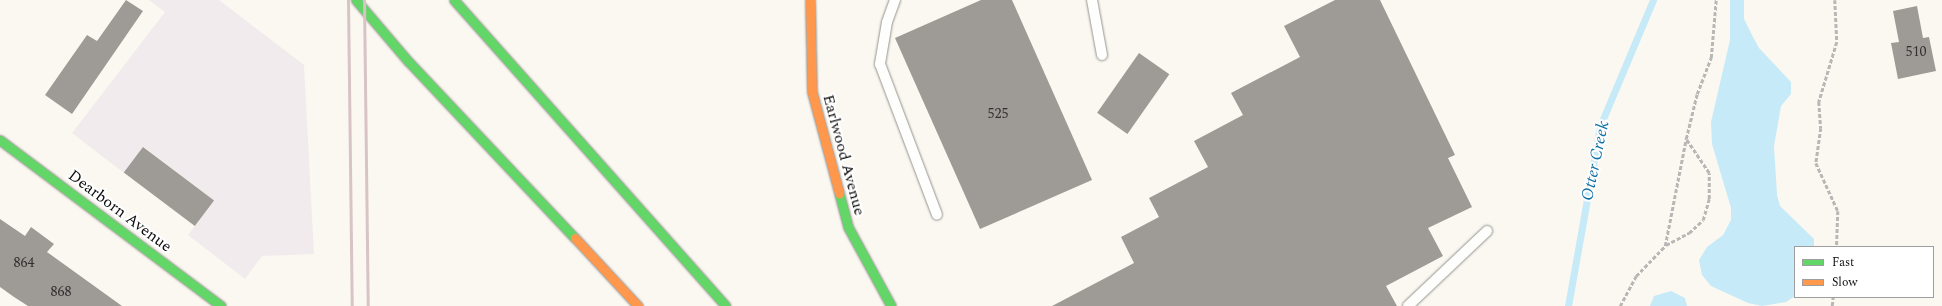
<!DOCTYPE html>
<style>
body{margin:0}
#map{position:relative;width:1942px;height:306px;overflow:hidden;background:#fbf8f1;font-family:Spectral,serif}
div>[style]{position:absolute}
.industrial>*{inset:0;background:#f2ebee}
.water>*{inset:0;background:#c6eaf7}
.stream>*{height:7px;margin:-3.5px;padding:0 3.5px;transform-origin:3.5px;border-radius:3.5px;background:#c6eaf7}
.building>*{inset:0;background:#9e9b97;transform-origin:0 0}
.path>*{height:2.5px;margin-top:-1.25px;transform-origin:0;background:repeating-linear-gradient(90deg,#b8b7b6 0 4px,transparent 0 6px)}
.roads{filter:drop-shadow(0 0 1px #949390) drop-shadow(0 0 1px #949390)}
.lane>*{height:10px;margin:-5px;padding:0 5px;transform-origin:5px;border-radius:5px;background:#fefefd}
.fast>*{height:9px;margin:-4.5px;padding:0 4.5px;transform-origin:4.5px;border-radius:4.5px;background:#63d668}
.slow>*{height:9px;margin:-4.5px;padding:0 4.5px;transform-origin:4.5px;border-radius:4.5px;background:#ff974d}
.rail>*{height:3px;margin:-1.5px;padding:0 1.5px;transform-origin:1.5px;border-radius:1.5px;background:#d8c3c6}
span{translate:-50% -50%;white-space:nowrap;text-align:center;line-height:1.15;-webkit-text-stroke:4px #fff;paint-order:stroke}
.number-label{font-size:14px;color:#313030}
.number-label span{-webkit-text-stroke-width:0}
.street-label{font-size:16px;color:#0d0d0d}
.water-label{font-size:17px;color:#1071a5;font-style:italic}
.legend{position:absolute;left:1794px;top:246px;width:140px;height:52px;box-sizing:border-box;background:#fff;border:1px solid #9e9e9e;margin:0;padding:5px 7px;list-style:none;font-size:12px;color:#0d0d0d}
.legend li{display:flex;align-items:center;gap:8px;height:20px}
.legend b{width:20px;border:1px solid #9e9e9e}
</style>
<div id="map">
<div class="industrial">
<div style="clip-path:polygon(149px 0,219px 0,304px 65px,314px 254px,262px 256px,245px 279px,188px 235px,214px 201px,144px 147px,124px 173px,72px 133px,165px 12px)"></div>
</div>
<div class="water">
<div style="clip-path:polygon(1730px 0,1744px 0,1744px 19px,1753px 37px,1759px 48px,1791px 82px,1791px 94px,1781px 106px,1774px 146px,1777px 195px,1780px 206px,1814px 239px,1814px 247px,1795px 247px,1795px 296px,1786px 302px,1762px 306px,1748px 303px,1711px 286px,1702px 275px,1699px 260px,1707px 247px,1723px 235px,1731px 220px,1731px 208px,1712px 144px,1711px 122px,1730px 40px)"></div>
<div style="clip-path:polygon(1671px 291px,1685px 298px,1687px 306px,1650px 306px,1654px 296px)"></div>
</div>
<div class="stream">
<div style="left:1568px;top:306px;width:183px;rotate:-79.9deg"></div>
<div style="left:1600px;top:126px;width:137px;rotate:-67.2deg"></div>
</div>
<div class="building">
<div style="clip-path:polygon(126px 0,143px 11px,72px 114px,45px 95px,87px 35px,97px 41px)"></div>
<div style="clip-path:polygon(981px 0,1012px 0,1092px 180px,980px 229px,895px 38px)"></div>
<div style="clip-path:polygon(1335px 0,1380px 0,1455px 155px,1448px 158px,1472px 207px,1428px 228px,1443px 256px,1386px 286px,1397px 306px,1052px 306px,1134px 263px,1121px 237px,1159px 217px,1149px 198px,1208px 167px,1194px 141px,1243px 115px,1231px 93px,1300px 57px,1284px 26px)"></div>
<div style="clip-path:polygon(1917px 6px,1923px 38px,1929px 37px,1936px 71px,1898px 79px,1891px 43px,1899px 42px,1893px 11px)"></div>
<div style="left:1139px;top:53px;width:37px;height:73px;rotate:35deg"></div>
<div style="left:143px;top:147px;width:89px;height:32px;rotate:37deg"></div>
<div style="clip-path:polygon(0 219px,25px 236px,31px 227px,54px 244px,47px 252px,122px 306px,28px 306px,14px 297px,0 287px)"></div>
</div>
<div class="path">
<div style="left:1835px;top:0;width:42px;rotate:87.3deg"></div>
<div style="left:1837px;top:42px;width:63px;rotate:106.7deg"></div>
<div style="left:1819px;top:102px;width:26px;rotate:86deg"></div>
<div style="left:1821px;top:128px;width:35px;rotate:98deg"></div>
<div style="left:1816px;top:163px;width:53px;rotate:65.4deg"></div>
<div style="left:1838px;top:211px;width:36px;rotate:92deg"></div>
<div style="left:1666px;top:245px;width:26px;rotate:-28deg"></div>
<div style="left:1689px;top:233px;width:19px;rotate:-43deg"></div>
<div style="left:1703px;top:220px;width:22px;rotate:-74deg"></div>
<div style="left:1709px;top:199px;width:26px;rotate:-90deg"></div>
<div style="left:1709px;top:173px;width:41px;rotate:-124.1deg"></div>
<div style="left:1620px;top:306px;width:34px;rotate:-62deg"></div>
<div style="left:1636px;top:276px;width:42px;rotate:-46deg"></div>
<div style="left:1665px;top:246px;width:109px;rotate:-78.9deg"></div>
<div style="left:1686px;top:139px;width:46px;rotate:-76.3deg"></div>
<div style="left:1697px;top:94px;width:39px;rotate:-69deg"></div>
<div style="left:1711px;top:58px;width:58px;rotate:-85.1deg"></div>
<div style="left:1832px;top:306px;width:9px;rotate:-84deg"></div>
</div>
<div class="roads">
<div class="lane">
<div style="left:895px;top:0;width:23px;rotate:110deg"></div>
<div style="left:887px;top:22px;width:43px;rotate:99.5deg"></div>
<div style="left:880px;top:64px;width:161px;rotate:69.3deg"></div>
<div style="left:1092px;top:0;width:56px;rotate:79.7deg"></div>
<div style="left:1408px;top:306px;width:109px;rotate:-43.5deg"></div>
</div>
<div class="fast">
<div style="left:356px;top:0;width:80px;rotate:49.6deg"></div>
<div style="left:408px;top:61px;width:243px;rotate:46.7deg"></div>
<div style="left:454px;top:0;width:409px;rotate:48.4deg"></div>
<div style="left:0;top:140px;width:276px;rotate:36.9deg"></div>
<div style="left:839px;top:193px;width:35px;rotate:75deg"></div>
<div style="left:848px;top:227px;width:90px;rotate:61.4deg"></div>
</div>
<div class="slow">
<div style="left:810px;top:0;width:92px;rotate:88.8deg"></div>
<div style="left:812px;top:92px;width:105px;rotate:75deg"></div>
<div style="left:575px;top:238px;width:93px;rotate:47.2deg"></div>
</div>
</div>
<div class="rail">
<div style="left:348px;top:0;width:306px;rotate:89.3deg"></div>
<div style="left:364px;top:0;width:306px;rotate:89.3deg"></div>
</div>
<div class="number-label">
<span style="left:1916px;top:52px">510</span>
<span style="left:998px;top:114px">525</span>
<span style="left:24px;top:263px">864</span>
<span style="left:61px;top:292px">868</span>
</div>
<div class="street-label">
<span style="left:844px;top:155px;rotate:75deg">Earlwood Avenue</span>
<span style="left:120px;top:211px;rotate:37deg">Dearborn Avenue</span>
</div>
<div class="water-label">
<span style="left:1596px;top:161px;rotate:-78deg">Otter Creek</span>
</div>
<ul class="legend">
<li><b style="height:5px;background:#63d668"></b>Fast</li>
<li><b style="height:5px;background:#ff974d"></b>Slow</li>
</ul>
</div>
